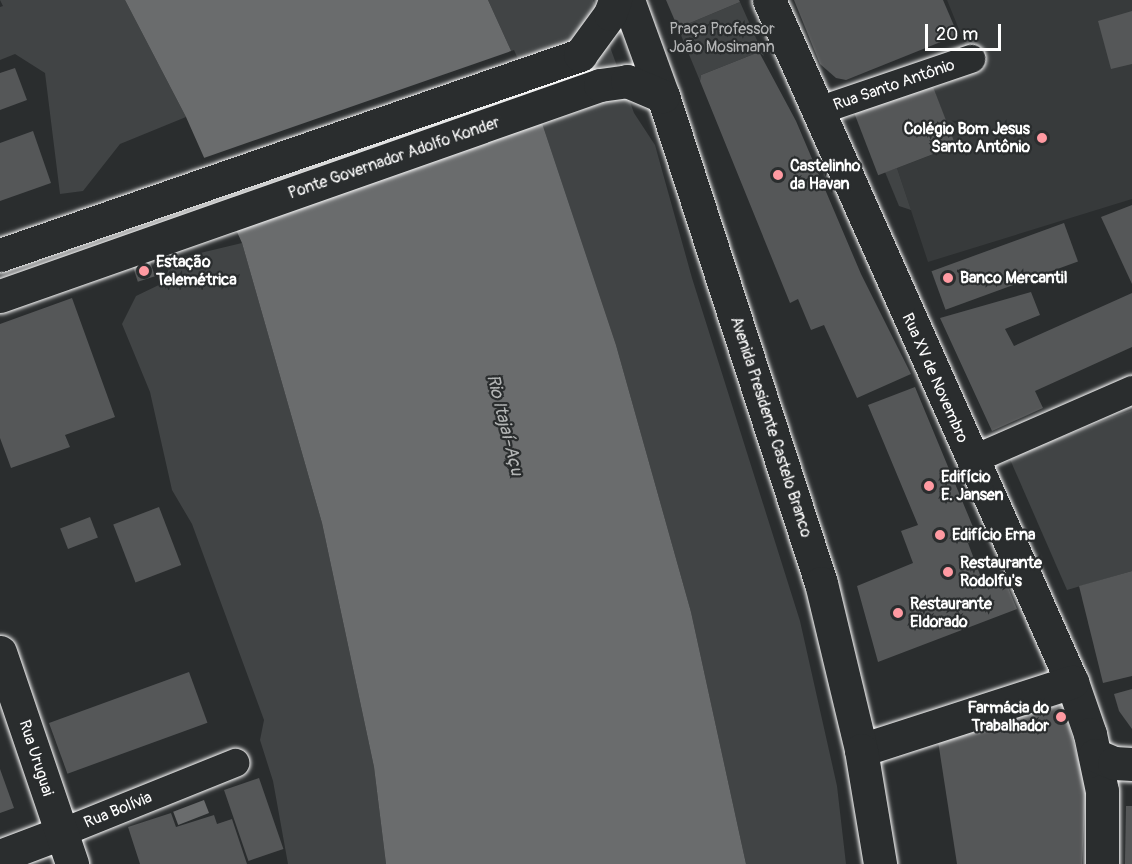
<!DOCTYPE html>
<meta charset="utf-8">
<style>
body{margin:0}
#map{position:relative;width:1132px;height:864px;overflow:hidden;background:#2a2d2e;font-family:Pangolin,sans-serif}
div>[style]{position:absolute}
.built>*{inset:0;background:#373a3b}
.green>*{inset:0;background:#414445}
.water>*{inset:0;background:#6a6c6d;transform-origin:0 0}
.pier>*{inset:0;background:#2a2d2e}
.building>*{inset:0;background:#555758;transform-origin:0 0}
.roads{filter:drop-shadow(0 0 2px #fff) drop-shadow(0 0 2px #fff)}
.street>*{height:28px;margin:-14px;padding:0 14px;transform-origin:14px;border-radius:14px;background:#2a2d2e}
.secondary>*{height:33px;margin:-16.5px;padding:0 16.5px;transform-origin:16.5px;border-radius:16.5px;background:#2a2d2e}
.primary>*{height:33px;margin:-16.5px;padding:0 16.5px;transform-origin:16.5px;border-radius:16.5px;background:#2a2d2e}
.dots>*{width:16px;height:16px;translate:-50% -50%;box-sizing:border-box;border:3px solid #2a2d2e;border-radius:50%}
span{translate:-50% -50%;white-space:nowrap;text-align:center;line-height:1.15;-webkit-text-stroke:4.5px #2a2d2e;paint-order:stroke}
.park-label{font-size:16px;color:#b3b4b5}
.street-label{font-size:16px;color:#fff}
.poi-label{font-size:16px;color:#fff;font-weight:700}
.right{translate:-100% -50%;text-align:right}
.left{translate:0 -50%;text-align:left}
.water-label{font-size:18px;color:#b4b6b6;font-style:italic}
.scale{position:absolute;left:925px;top:24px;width:76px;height:27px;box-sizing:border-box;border:3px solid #fff;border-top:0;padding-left:8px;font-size:18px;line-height:21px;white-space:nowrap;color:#fff;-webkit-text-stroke:4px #2a2d2e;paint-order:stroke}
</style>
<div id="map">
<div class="built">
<div style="clip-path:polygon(947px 0,1132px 0,1132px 199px,928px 262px,897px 168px,955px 146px,932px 84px,971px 59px)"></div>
</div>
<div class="green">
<div style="clip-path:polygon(0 0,125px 0,186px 117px,120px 144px,83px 191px,60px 194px,45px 73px,15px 54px,0 60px,0 7px,3px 6px)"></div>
<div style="clip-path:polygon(488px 0,593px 0,634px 113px,655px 145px,692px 278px,800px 621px,837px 786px,846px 864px,746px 864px,691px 612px,616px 345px,537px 108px)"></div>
<div style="clip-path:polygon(740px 2px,764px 56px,759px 52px,754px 54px,701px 75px,700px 81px,678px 28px)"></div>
<div style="clip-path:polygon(897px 168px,911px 210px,899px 206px,885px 172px)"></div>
<div style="clip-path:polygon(242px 243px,322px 523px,374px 767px,386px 864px,288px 864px,273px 781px,260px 740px,264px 720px,192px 524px,172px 490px,150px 392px,122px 324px,136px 296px,165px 282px,171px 260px)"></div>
<div style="clip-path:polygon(1132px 410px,1132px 571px,1067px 590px,1009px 457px)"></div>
</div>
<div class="water">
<div style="clip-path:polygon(125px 0,488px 0,537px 108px,616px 345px,691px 612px,746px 864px,386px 864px,374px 767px,322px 523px,242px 243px,186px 117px)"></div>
<div style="left:204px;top:800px;width:14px;height:33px;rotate:69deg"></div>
</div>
<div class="pier">
<div style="clip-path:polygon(514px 50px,539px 107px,232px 229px,201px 159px)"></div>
</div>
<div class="building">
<div style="clip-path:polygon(666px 0,739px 0,740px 2px,678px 28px)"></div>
<div style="clip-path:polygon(794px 0,943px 0,958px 35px,846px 80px,836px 78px,820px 64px)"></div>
<div style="clip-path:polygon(1132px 11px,1132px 64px,1111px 69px,1098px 21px)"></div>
<div style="clip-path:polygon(759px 52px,796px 121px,861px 274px,911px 374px,857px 398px,824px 325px,811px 330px,798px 299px,790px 303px,700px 81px,701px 75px)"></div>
<div style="clip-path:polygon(15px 68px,27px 100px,0 110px,0 73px)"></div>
<div style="left:932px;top:84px;width:66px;height:83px;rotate:69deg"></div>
<div style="clip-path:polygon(33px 131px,51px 183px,0 201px,0 143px)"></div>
<div style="clip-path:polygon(1132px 205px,1132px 284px,1101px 217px)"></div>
<div style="left:1064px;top:223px;width:41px;height:141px;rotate:70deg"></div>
<div style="left:150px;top:261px;width:16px;height:18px;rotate:72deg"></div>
<div style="clip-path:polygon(1031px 292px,1040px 315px,1005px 329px,1014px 346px,1132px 293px,1132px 347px,1035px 391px,1043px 408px,992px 431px,940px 318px)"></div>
<div style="clip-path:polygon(72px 298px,115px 417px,65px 435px,70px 447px,11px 468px,0 438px,0 324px)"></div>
<div style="clip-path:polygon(915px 387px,978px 539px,968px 543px,982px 580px,1002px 573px,1017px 609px,878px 662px,857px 586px,913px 563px,901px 531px,918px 525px,868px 405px)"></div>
<div style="left:159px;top:507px;width:62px;height:49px;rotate:69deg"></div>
<div style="left:90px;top:517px;width:22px;height:32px;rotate:69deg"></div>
<div style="clip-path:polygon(1132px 571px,1132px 676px,1103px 683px,1079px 586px)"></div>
<div style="left:189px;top:672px;width:54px;height:149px;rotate:70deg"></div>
<div style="clip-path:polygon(1132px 689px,1132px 729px,1119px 711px,1114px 694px)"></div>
<div style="clip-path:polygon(1063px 704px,1086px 788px,1082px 864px,957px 864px,938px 741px)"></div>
<div style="clip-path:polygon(0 769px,14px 808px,0 813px)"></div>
<div style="left:259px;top:778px;width:75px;height:37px;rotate:71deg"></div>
<div style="clip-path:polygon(1126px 806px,1132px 806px,1132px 864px,1125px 864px)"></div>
<div style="clip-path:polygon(171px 813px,176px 827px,214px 815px,217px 824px,232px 819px,247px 864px,140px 864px,128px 827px)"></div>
</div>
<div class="roads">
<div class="street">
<div style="left:818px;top:111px;width:162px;rotate:-18.8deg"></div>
<div style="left:972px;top:460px;width:175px;rotate:-23.6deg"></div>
<div style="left:61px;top:833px;width:188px;rotate:-21.9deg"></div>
</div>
<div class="secondary">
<div style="left:769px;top:0;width:746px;rotate:66.05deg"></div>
<div style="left:1072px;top:682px;width:55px;rotate:70.9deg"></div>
<div style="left:1090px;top:734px;width:58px;rotate:78.1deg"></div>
<div style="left:1102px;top:791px;width:73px;rotate:90deg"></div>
<div style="left:861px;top:750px;width:222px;rotate:-17.9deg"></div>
<div style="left:1095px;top:755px;width:21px;rotate:23deg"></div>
<div style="left:1114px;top:763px;width:18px;rotate:3deg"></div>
<div style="left:0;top:856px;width:65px;rotate:-20.7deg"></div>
</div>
<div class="primary">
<div style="left:628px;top:0;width:102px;rotate:70deg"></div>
<div style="left:663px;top:96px;width:512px;rotate:72.03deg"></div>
<div style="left:821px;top:583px;width:172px;rotate:76.5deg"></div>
<div style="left:861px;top:750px;width:116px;rotate:80.5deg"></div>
<div style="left:0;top:255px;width:614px;rotate:-19.03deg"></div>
<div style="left:580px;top:55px;width:51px;rotate:-53.8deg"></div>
<div style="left:610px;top:14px;width:15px;rotate:-70deg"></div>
<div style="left:0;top:296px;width:636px;rotate:-19.38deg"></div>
<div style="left:600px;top:85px;width:27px;rotate:-8deg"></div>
<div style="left:627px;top:81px;width:39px;rotate:23deg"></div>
<div style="left:0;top:652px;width:224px;rotate:71.2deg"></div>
</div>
</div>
<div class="dots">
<div style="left:1042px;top:138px;background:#ff9aa2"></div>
<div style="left:778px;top:175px;background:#ff9aa2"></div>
<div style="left:144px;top:271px;background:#ff9aa2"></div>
<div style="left:948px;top:278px;background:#ff9aa2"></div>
<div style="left:929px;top:486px;background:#ff9aa2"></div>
<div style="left:940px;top:535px;background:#ff9aa2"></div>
<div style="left:948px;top:572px;background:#ff9aa2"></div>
<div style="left:898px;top:613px;background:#ff9aa2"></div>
<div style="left:1061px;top:717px;background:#ff9aa2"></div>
</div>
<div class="park-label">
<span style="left:722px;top:38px">Praça Professor<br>João Mosimann</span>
</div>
<div class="street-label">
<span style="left:894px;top:85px;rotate:-19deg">Rua Santo Antônio</span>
<span style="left:394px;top:158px;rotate:-19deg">Ponte Governador Adolfo Konder</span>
<span style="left:935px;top:378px;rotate:66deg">Rua XV de Novembro</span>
<span style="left:771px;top:427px;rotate:72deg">Avenida Presidente Castelo Branco</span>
<span style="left:36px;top:758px;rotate:72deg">Rua Uruguai</span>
<span style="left:118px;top:810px;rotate:-22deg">Rua Bolívia</span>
</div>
<div class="poi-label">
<span class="right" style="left:1030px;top:138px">Colégio Bom Jesus<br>Santo Antônio</span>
<span class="left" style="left:790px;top:175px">Castelinho<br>da Havan</span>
<span class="left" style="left:156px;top:271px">Estação<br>Telemétrica</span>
<span class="left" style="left:960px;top:278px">Banco Mercantil</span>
<span class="left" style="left:941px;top:486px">Edifício<br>E. Jansen</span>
<span class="left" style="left:952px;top:535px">Edifício Erna</span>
<span class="left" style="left:960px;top:572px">Restaurante<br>Rodolfu's</span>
<span class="left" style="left:910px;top:613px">Restaurante<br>Eldorado</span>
<span class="right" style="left:1049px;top:717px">Farmácia do<br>Trabalhador</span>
</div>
<div class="water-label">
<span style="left:504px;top:425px;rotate:76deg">Rio Itajaí-Açu</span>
</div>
<div class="scale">20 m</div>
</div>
